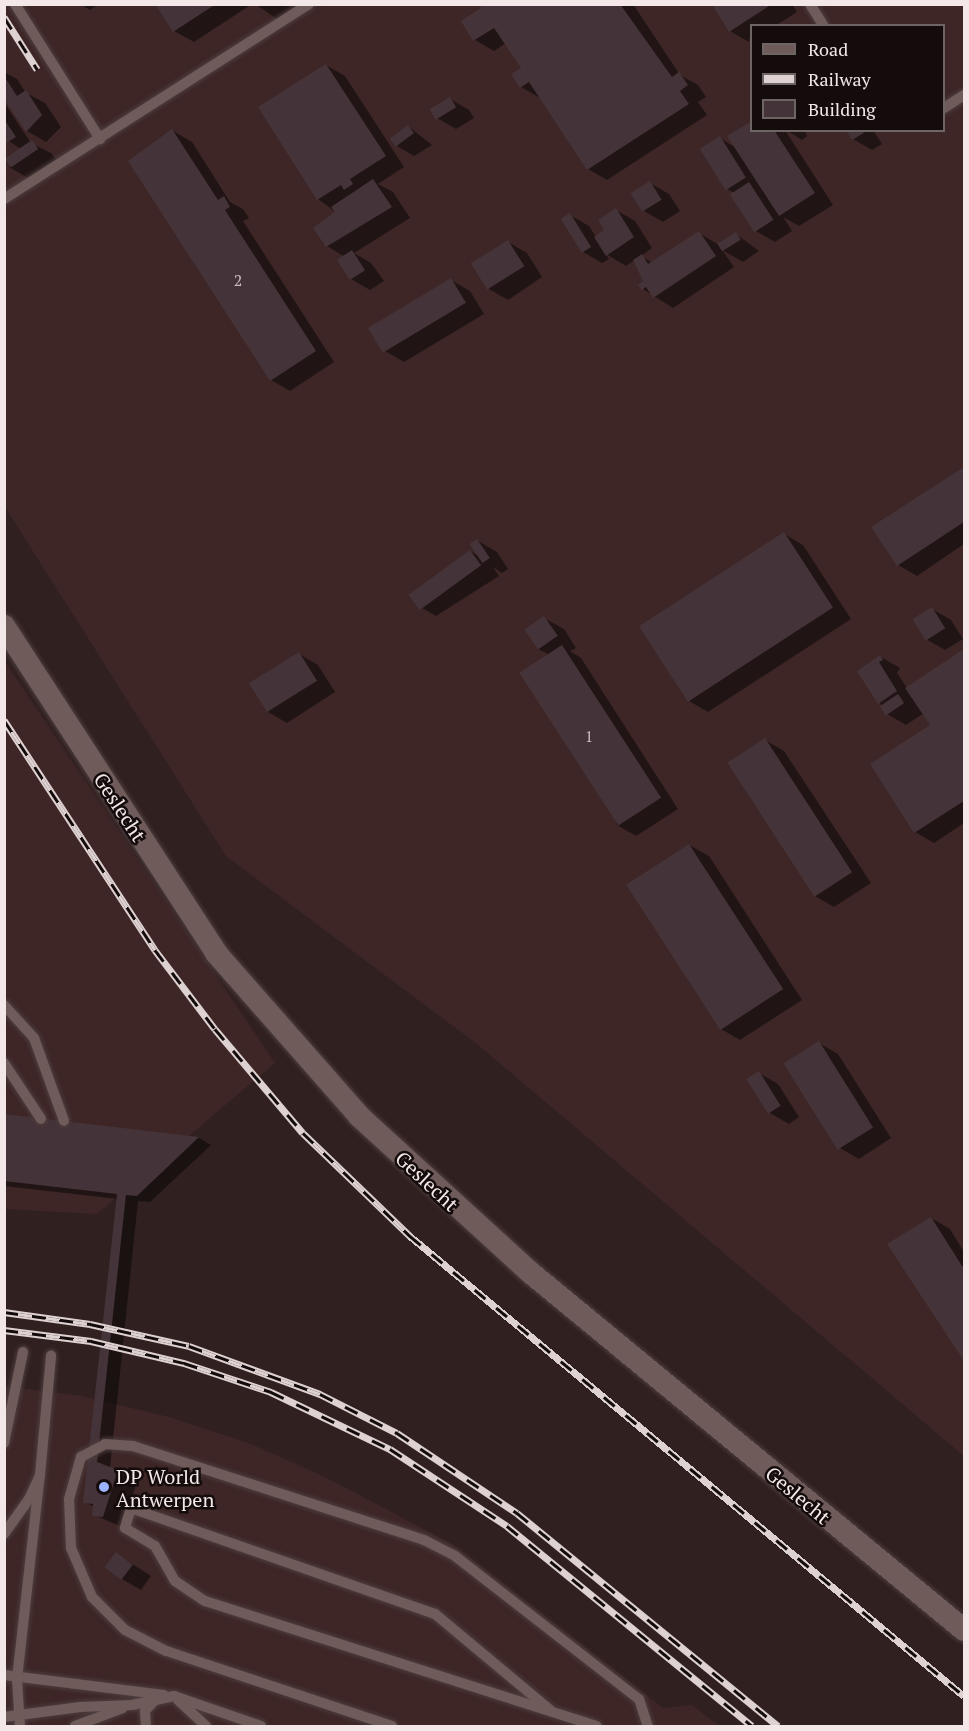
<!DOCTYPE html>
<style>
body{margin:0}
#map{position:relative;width:969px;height:1731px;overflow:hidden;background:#312020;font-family:"PT Serif",serif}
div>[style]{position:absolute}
.built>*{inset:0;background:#3e2626}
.shadow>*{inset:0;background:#0007}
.building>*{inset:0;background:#443338;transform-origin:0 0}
.roads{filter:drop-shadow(0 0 2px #4d3e3f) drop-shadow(0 0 2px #4d3e3f)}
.lane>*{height:10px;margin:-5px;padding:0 5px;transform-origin:5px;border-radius:5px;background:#705b5b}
.street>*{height:22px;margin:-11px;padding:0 11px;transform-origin:11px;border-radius:11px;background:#705b5b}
.rail>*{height:7px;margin-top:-3.5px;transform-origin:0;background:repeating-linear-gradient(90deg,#140c0c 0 14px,#ded1d1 0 28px);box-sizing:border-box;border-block:2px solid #ded1d1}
.dots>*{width:16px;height:16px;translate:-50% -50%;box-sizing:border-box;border:3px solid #140c0c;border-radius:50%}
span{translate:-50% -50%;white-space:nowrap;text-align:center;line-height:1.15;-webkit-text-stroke:5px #140c0c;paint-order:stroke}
.number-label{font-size:16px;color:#c7babb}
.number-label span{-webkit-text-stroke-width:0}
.street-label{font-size:20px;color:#f3e7e7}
.poi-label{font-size:20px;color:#f3e7e7}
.left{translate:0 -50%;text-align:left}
.frame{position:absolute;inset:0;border:6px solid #f3e7e7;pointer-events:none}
.legend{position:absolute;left:750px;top:24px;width:195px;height:108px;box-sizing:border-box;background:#140c0c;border:2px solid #6d6464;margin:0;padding:8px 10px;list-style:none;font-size:18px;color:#f3e7e7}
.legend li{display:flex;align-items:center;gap:12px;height:30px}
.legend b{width:30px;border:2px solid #6d6464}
</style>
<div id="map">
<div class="built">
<div style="clip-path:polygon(evenodd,5px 5px,964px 5px,964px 1456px,477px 1044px,226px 856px,5px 507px,5px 5px,752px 26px,944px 26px,944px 130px,752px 130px,752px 26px)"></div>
<div style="clip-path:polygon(4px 660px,275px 1063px,97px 1214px,5px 1209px)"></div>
<div style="clip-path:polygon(4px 1386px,81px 1396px,169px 1417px,251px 1444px,325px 1477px,452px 1544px,663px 1708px,692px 1705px,719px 1726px,5px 1726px)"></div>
</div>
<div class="shadow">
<div style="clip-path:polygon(80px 4px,99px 4px,90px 10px)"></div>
<div style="clip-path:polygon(157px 4px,252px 4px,194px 42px,174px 31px)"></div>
<div style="clip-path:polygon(255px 4px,300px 4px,277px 19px)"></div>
<div style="clip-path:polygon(481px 4px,633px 4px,680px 75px,698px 85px,706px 97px,698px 102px,707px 115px,607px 180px,588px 169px,540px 98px,521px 87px,523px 69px,506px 43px,494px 51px,475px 40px,483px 9px)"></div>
<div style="clip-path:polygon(713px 4px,792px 4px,797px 12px,775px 26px,752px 26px,749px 42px,730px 31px)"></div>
<div style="clip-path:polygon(326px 65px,345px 76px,404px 167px,378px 184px,393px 192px,410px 218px,354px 253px,371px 263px,384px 281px,370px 290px,351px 279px,345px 257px,327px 246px,337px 213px,318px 199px,260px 108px)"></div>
<div style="clip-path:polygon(4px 72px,17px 79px,26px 93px,45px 103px,61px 127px,46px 142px,27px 131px,4px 96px)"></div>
<div style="clip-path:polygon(450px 99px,469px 110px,474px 118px,456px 129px,437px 118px)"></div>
<div style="clip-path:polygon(4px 102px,31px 143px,51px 153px,56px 160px,28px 178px,9px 167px,21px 149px,4px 138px)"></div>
<div style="clip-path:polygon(408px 126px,432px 145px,414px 156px,395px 145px)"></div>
<div style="clip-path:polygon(752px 130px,785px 130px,833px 205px,799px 226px,783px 217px,792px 231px,775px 242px,756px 231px,735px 193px,727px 189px,720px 138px,736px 148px)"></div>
<div style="clip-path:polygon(786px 130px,804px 130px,807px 136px,802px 140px)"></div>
<div style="clip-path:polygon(847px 130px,873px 130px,882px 144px,872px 150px,853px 139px)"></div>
<div style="clip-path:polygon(173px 131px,192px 142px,230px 202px,243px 209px,249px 218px,243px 221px,334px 362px,290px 391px,271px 380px)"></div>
<div style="clip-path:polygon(650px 183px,669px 194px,680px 211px,663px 222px,644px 211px)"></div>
<div style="clip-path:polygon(616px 210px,635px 221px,652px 248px,641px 256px,653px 263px,699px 233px,719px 245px,736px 234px,759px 251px,743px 262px,722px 250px,734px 267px,673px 308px,643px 289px,645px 281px,635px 260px,626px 266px,606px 254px,609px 259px,602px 263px,583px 252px,570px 215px,589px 226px,596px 237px,606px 230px)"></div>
<div style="clip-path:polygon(508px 242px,527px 253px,542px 277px,508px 300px,489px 289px)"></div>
<div style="clip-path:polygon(451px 280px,470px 291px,484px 314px,404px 362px,385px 351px)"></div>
<div style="clip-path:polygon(964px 468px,964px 544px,917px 576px,898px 565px,873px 528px)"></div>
<div style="clip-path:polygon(784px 534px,803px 545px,851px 619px,708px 712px,689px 701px)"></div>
<div style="clip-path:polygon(478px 541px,497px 552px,508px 569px,502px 573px,493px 567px,499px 576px,436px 616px,417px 605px,470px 551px,480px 557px)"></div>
<div style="clip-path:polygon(932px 609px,951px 620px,963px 639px,945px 650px,926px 639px)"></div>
<div style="clip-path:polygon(544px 618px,564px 629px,576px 648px,570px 651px,581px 658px,678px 809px,636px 836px,617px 825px,550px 655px,538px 649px)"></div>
<div style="clip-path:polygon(964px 651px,964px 823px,934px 843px,915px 832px,933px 725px,924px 713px,906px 725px,887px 714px,859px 671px,881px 657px,900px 668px,897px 673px,907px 688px)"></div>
<div style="clip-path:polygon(299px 654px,318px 665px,335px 692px,287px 723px,268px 712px)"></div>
<div style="clip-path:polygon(765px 740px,784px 751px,871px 883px,834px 907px,815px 896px)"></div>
<div style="clip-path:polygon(689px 845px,709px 856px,802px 1000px,740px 1040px,721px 1029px)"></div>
<div style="clip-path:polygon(819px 1043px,838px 1054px,891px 1138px,859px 1159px,840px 1148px,786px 1064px)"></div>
<div style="clip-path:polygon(759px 1073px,778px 1084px,799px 1117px,789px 1124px,770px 1113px,748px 1079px)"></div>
<div style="clip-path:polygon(4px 1116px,199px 1138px,211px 1145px,150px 1202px,138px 1201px,110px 1468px,137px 1482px,122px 1527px,94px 1515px,94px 1507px,85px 1502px,118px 1199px,4px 1186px)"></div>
<div style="clip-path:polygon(931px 1218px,950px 1229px,964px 1252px,964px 1358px,889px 1245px)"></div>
<div style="clip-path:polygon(117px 1554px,151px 1576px,141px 1590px,122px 1579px)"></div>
</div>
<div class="building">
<div style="clip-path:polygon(155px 4px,216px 4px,173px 32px)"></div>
<div style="clip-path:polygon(479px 4px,620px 4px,672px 77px,679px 72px,688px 85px,680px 91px,689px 104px,587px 170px,529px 82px,520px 88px,511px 74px,521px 68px,494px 28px,473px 41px,461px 21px,481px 8px)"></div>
<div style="clip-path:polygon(712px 4px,772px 4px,729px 32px)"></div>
<div style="clip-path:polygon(326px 64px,386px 156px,350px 179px,353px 184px,344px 190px,341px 185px,317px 200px,258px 107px)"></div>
<div style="clip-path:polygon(4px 76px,17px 96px,26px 90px,42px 115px,26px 132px,4px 99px)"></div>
<div style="left:450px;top:97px;width:12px;height:24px;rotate:59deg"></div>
<div style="clip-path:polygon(4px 119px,16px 137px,6px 143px,4px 141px)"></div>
<div style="clip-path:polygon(752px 121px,752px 130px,774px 130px,815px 193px,779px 216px,727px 136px)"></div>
<div style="left:408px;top:125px;width:10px;height:23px;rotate:53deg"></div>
<div style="clip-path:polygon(172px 129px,218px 200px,224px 196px,230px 207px,225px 210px,316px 351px,270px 381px,128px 161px)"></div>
<div style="clip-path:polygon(846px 130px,862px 130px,864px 133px,852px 140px)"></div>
<div style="left:720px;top:136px;width:49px;height:24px;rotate:58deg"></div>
<div style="left:32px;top:140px;width:11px;height:33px;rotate:56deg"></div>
<div style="clip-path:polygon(373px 179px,392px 207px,326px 247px,313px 228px,335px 212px,331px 207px)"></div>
<div style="left:650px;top:181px;width:22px;height:23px;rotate:58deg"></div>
<div style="left:749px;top:182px;width:45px;height:23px;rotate:57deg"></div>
<div style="clip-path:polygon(616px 208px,634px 237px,606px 256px,594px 237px,604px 230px,598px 220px)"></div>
<div style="left:570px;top:213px;width:40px;height:11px;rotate:58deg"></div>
<div style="clip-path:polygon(699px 231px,716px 256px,653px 298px,646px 287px,642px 290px,638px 285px,643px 281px,633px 260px,642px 254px,648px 264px)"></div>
<div style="left:736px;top:232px;width:9px;height:22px;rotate:58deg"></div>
<div style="left:508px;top:240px;width:31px;height:44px;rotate:58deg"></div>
<div style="left:352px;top:250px;width:24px;height:18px;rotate:57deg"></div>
<div style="left:451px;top:278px;width:29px;height:97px;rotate:59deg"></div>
<div style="clip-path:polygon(964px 467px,964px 522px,897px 566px,871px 527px)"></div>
<div style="left:784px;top:532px;width:90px;height:173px;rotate:57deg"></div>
<div style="left:477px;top:539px;width:23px;height:9px;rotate:56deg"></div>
<div style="left:470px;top:550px;width:19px;height:76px;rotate:54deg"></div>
<div style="left:932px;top:607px;width:25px;height:23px;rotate:58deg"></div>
<div style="left:544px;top:616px;width:24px;height:24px;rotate:55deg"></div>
<div style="left:562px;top:645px;width:182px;height:51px;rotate:57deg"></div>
<div style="clip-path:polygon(964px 649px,964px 801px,914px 833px,870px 764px,930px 725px,905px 688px)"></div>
<div style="left:299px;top:652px;width:34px;height:59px;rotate:58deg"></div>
<div style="clip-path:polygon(880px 655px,883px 660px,879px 662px,897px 691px,878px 704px,857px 671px)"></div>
<div style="left:898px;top:694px;width:11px;height:22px;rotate:56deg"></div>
<div style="left:765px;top:738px;width:160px;height:45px;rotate:57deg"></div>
<div style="left:689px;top:844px;width:173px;height:75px;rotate:57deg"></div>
<div style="left:819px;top:1041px;width:102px;height:42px;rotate:58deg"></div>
<div style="left:759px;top:1071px;width:41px;height:15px;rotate:58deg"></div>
<div style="clip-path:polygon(4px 1114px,199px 1137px,137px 1196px,126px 1195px,97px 1462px,118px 1470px,103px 1517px,92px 1516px,93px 1504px,83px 1503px,117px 1194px,4px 1181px)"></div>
<div style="clip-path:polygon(931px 1217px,964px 1269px,964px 1361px,887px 1244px)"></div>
<div style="left:116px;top:1552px;width:21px;height:19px;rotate:37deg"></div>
</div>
<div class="roads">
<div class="lane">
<div style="left:15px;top:4px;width:160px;rotate:57.8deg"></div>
<div style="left:810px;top:4px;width:26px;rotate:58deg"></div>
<div style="left:944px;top:108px;width:24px;rotate:-33deg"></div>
<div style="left:4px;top:199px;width:362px;rotate:-32.6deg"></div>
<div style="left:4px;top:1005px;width:45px;rotate:47.7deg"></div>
<div style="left:34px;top:1038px;width:88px;rotate:70.1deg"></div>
<div style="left:4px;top:1063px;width:67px;rotate:56.5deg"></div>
<div style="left:4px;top:1443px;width:93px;rotate:-78.2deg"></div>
<div style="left:4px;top:1534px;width:43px;rotate:-54.5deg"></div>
<div style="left:29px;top:1499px;width:26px;rotate:-65deg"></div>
<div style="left:40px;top:1475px;width:120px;rotate:-84.7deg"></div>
<div style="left:4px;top:1675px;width:161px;rotate:7.1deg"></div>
<div style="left:178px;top:1700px;width:38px;rotate:43deg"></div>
<div style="left:550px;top:1710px;width:150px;rotate:-140.1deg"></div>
<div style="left:435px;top:1614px;width:322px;rotate:-160.8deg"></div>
<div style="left:131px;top:1508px;width:21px;rotate:107deg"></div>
<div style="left:125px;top:1528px;width:35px;rotate:31deg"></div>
<div style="left:155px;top:1546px;width:40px;rotate:60.3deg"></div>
<div style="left:175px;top:1581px;width:36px;rotate:34deg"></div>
<div style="left:205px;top:1601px;width:411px;rotate:17.7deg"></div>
<div style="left:4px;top:1717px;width:77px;rotate:-7.5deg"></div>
<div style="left:80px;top:1707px;width:52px;rotate:-2.2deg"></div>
<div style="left:132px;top:1705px;width:43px;rotate:-12.1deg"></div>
<div style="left:174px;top:1696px;width:92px;rotate:19deg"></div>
<div style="left:20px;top:1726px;width:47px;rotate:-93.7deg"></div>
<div style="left:17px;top:1679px;width:205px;rotate:-83.6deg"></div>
<div style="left:75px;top:1726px;width:51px;rotate:-20.6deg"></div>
<div style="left:146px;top:1726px;width:15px;rotate:-94deg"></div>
<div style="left:145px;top:1711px;width:15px;rotate:-48deg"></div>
<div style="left:392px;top:1726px;width:238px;rotate:-161.6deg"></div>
<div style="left:166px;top:1651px;width:46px;rotate:-152.9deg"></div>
<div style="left:125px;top:1630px;width:47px;rotate:-135deg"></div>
<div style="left:92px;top:1597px;width:53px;rotate:-113.2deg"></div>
<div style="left:71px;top:1548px;width:49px;rotate:-92.3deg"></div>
<div style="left:69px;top:1499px;width:44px;rotate:-74.1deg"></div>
<div style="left:81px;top:1457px;width:27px;rotate:-28deg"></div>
<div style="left:105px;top:1444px;width:28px;rotate:4deg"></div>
<div style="left:133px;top:1446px;width:306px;rotate:17.9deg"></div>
<div style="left:424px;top:1540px;width:35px;rotate:27deg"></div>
<div style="left:455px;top:1556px;width:233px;rotate:37.9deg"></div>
<div style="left:639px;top:1699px;width:28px;rotate:72deg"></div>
</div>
<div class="street">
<div style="left:4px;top:626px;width:390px;rotate:57deg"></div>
<div style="left:216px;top:953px;width:217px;rotate:48.7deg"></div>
<div style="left:359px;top:1116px;width:233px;rotate:42.4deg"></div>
<div style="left:531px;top:1273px;width:561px;rotate:39.5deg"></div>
</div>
</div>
<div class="rail">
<div style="left:4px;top:17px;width:62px;rotate:57.6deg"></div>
<div style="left:4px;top:720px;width:275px;rotate:56.7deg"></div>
<div style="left:155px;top:950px;width:99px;rotate:52.8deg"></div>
<div style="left:215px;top:1029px;width:136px;rotate:49.8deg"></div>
<div style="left:303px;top:1133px;width:149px;rotate:43.9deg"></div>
<div style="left:410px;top:1236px;width:720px;rotate:39.7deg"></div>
<div style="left:4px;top:1312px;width:87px;rotate:7.9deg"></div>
<div style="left:90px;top:1324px;width:101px;rotate:12.5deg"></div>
<div style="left:189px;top:1346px;width:140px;rotate:20.1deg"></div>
<div style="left:320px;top:1394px;width:86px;rotate:26.9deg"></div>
<div style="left:397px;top:1433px;width:144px;rotate:33.7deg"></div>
<div style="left:517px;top:1513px;width:337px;rotate:39.2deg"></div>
<div style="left:4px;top:1330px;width:88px;rotate:7.2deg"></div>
<div style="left:91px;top:1341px;width:96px;rotate:13.3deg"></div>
<div style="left:184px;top:1363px;width:92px;rotate:18.4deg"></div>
<div style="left:271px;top:1392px;width:132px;rotate:25.6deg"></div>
<div style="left:390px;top:1449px;width:140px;rotate:33.3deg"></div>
<div style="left:507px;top:1526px;width:316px;rotate:39.2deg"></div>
</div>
<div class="dots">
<div style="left:104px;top:1487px;background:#9cb4fd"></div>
</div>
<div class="number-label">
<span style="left:238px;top:280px">2</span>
<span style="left:589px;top:736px">1</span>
</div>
<div class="street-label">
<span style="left:120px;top:807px;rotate:57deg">Geslecht</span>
<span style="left:427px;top:1181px;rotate:43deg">Geslecht</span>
<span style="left:798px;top:1495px;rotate:40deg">Geslecht</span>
</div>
<div class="poi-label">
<span class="left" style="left:116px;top:1488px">DP World<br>Antwerpen</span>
</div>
<div class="frame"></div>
<ul class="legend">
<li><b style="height:8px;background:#705b5b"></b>Road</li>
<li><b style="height:8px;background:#ded1d1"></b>Railway</li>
<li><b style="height:16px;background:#443338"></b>Building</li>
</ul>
</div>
